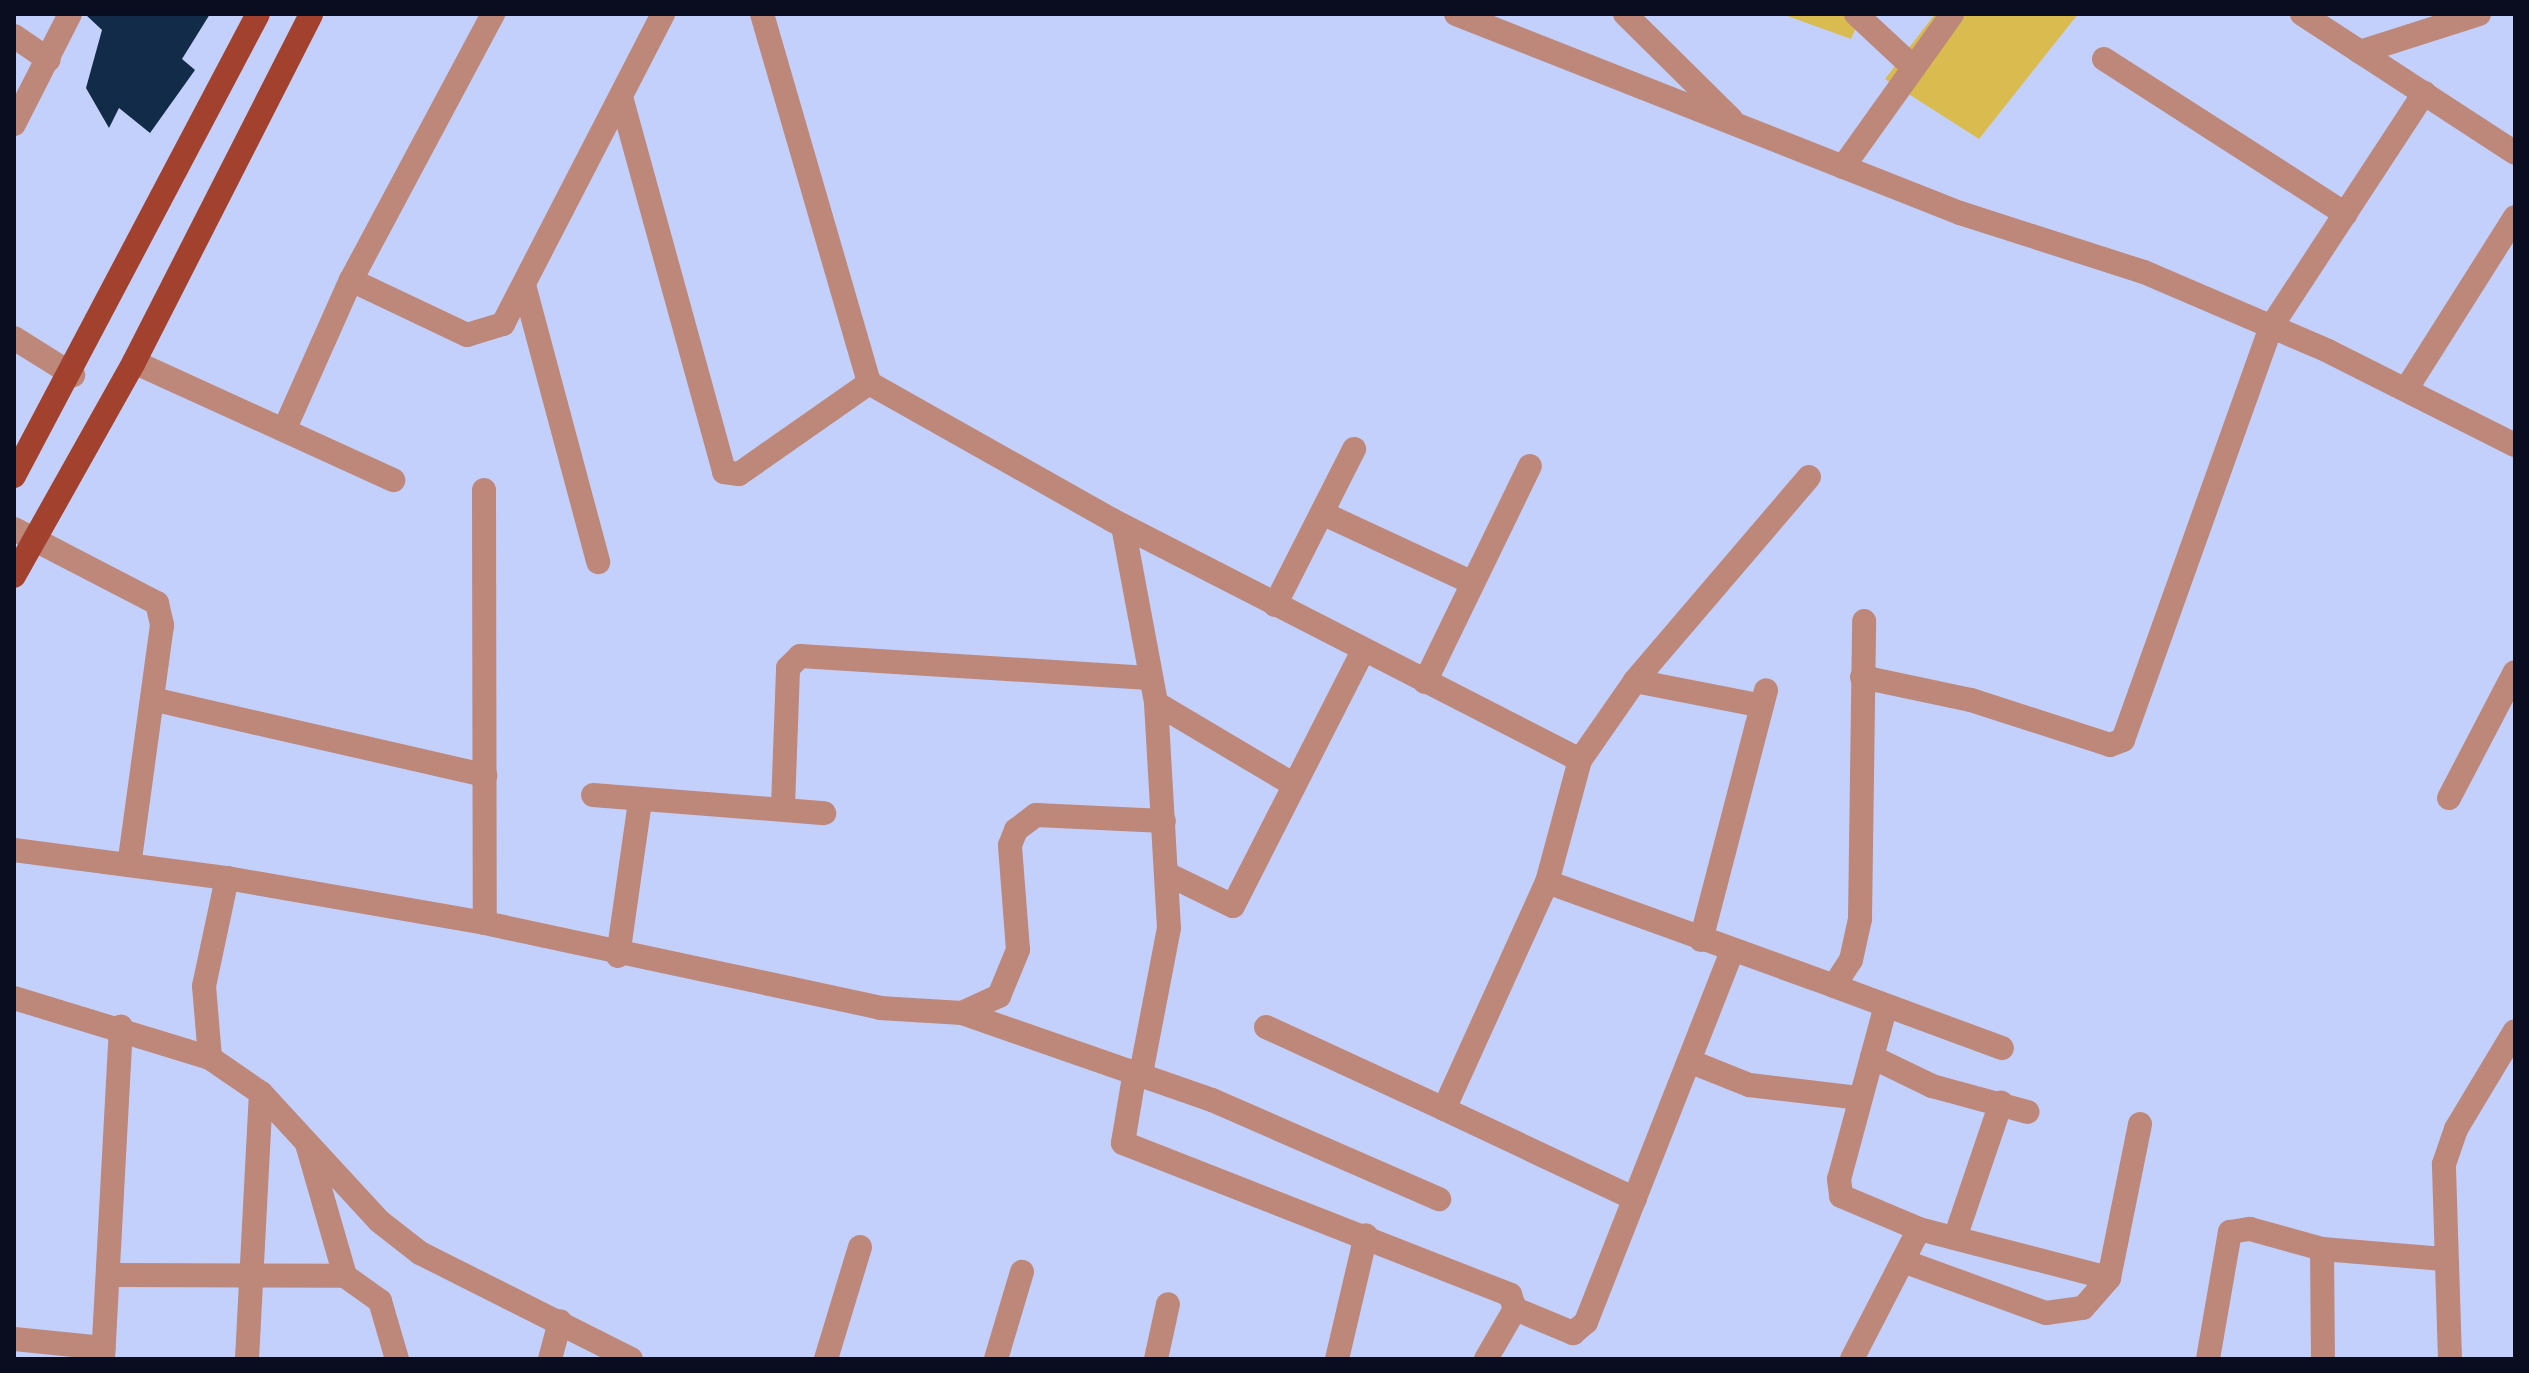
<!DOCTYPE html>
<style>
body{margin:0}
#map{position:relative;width:2529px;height:1373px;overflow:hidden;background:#c4d0fc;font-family:"Playfair Display",serif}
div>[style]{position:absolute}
.green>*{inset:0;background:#d9bb4f}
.building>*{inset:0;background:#112b48}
.minor>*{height:24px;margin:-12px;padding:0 12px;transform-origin:12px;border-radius:12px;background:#bd877a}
.major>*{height:24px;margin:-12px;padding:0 12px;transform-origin:12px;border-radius:12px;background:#a1412e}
span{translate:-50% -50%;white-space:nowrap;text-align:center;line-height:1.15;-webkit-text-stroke:8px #eff3fe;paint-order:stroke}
.frame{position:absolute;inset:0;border:16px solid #090d1f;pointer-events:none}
</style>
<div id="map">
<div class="green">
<div style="clip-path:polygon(1782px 14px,1862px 14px,1851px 39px)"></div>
<div style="clip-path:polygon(1935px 14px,2078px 14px,1979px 139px,1885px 79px)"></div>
</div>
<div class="building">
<div style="clip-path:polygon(85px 14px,210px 14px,182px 59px,195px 70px,150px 133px,119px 108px,109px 128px,86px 88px,102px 30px)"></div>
</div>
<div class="minor">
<div style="left:762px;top:14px;width:384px;rotate:73.8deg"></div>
<div style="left:869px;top:383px;width:279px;rotate:29.4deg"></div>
<div style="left:1112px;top:520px;width:526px;rotate:27.15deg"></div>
<div style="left:1456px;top:14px;width:542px;rotate:21.55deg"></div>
<div style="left:1960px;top:213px;width:193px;rotate:17.8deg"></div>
<div style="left:2144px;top:272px;width:200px;rotate:23.2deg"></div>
<div style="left:2328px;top:351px;width:209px;rotate:26.7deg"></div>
<div style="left:1625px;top:14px;width:149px;rotate:44.7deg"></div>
<div style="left:1856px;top:14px;width:79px;rotate:43deg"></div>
<div style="left:2302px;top:14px;width:254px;rotate:33.1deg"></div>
<div style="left:14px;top:36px;width:42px;rotate:34.4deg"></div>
<div style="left:2360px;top:52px;width:125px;rotate:-17.7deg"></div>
<div style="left:2104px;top:59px;width:287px;rotate:32.7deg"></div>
<div style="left:621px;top:97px;width:389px;rotate:74.6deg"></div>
<div style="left:724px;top:472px;width:15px;rotate:8deg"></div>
<div style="left:739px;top:474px;width:159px;rotate:-35deg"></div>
<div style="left:14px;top:124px;width:123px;rotate:-63deg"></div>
<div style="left:1843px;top:167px;width:188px;rotate:-54.5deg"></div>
<div style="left:351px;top:280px;width:128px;rotate:25.4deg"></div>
<div style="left:467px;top:335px;width:38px;rotate:-17deg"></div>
<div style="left:503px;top:324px;width:349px;rotate:-62.7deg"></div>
<div style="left:524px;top:285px;width:287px;rotate:75deg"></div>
<div style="left:14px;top:338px;width:70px;rotate:32.1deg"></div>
<div style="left:134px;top:362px;width:285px;rotate:24.5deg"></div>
<div style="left:2407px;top:388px;width:202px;rotate:-57.7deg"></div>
<div style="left:285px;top:428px;width:162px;rotate:-66deg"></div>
<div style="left:351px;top:280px;width:302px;rotate:-61.9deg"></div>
<div style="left:1809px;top:477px;width:268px;rotate:130.5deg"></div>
<div style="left:1635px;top:681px;width:96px;rotate:124.8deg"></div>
<div style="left:1580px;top:760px;width:126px;rotate:105.1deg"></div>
<div style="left:1547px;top:882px;width:305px;rotate:19.9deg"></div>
<div style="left:1834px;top:986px;width:31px;rotate:-57deg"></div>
<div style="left:1851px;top:960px;width:42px;rotate:-77.6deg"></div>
<div style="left:1860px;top:919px;width:298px;rotate:-89.2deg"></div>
<div style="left:484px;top:490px;width:433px;rotate:89.9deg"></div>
<div style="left:1322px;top:513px;width:166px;rotate:24.9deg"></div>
<div style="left:1123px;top:526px;width:180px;rotate:79.4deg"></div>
<div style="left:1156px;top:703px;width:225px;rotate:86.7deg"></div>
<div style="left:1169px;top:928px;width:149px;rotate:100.9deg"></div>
<div style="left:14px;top:529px;width:161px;rotate:27.4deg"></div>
<div style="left:157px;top:603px;width:23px;rotate:77deg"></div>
<div style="left:162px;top:625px;width:242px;rotate:97.8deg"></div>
<div style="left:1275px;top:605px;width:175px;rotate:-63.1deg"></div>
<div style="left:1862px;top:677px;width:111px;rotate:11.9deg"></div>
<div style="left:1971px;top:700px;width:146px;rotate:17.9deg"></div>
<div style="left:2110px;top:745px;width:14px;rotate:-21deg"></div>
<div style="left:2123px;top:740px;width:439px;rotate:-70.3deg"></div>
<div style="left:2271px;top:327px;width:280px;rotate:-56.8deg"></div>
<div style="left:1635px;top:681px;width:129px;rotate:11.1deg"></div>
<div style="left:1425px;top:682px;width:240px;rotate:-64.1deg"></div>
<div style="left:152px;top:699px;width:342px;rotate:12.9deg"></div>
<div style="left:1156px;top:703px;width:157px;rotate:30.7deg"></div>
<div style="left:593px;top:795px;width:232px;rotate:4.5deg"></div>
<div style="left:2449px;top:798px;width:142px;rotate:-62.4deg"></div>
<div style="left:783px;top:806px;width:138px;rotate:-87.9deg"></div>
<div style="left:788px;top:668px;width:17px;rotate:-45deg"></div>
<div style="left:800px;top:656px;width:349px;rotate:3.6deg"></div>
<div style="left:14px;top:850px;width:215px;rotate:7.5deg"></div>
<div style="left:227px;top:878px;width:262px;rotate:9.9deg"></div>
<div style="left:485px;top:923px;width:404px;rotate:12.1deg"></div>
<div style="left:880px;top:1008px;width:82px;rotate:3.5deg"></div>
<div style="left:962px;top:1013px;width:265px;rotate:19.2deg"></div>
<div style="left:1212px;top:1100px;width:248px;rotate:23.6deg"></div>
<div style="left:1167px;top:874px;width:73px;rotate:25.9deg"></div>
<div style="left:1233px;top:906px;width:286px;rotate:-63deg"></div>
<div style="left:227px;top:878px;width:110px;rotate:102deg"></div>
<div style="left:204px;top:986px;width:72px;rotate:85.2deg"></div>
<div style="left:210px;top:1058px;width:62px;rotate:34.5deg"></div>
<div style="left:261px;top:1093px;width:174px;rotate:47.3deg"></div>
<div style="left:379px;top:1221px;width:52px;rotate:38deg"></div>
<div style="left:420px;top:1253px;width:236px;rotate:26.7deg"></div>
<div style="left:1701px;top:940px;width:258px;rotate:-75.4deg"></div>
<div style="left:618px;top:956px;width:157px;rotate:-81.9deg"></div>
<div style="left:1834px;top:986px;width:179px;rotate:20.3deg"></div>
<div style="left:14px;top:998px;width:205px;rotate:17deg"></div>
<div style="left:1885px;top:1009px;width:176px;rotate:105.1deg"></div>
<div style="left:1839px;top:1179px;width:17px;rotate:83deg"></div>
<div style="left:1841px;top:1196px;width:85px;rotate:22.9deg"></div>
<div style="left:1919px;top:1229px;width:196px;rotate:14.5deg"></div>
<div style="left:962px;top:1013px;width:41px;rotate:-24.7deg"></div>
<div style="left:999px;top:996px;width:50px;rotate:-67.6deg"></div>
<div style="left:1018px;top:950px;width:105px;rotate:-94.4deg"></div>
<div style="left:1010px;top:845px;width:16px;rotate:-68deg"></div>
<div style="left:1016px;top:830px;width:25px;rotate:-37deg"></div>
<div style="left:1036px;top:815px;width:128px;rotate:2.7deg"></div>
<div style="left:1266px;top:1027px;width:196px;rotate:24.7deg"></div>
<div style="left:1444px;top:1109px;width:249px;rotate:-65.6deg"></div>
<div style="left:1872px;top:1057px;width:67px;rotate:25.8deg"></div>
<div style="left:1932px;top:1086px;width:99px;rotate:15.2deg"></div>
<div style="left:1689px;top:1061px;width:65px;rotate:21.8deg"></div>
<div style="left:1749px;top:1085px;width:112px;rotate:6.7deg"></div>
<div style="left:1135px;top:1071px;width:73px;rotate:99.5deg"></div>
<div style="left:1123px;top:1143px;width:416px;rotate:21.4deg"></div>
<div style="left:1510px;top:1295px;width:15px;rotate:70deg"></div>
<div style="left:1515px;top:1309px;width:58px;rotate:120.1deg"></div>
<div style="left:1444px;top:1109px;width:211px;rotate:25.2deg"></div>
<div style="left:307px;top:1144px;width:137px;rotate:73.9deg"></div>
<div style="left:1955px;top:1238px;width:143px;rotate:-71.2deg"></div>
<div style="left:2322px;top:1249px;width:122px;rotate:4.7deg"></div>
<div style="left:1903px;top:1261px;width:152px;rotate:20deg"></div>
<div style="left:2046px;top:1313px;width:37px;rotate:-8deg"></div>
<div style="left:2083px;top:1308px;width:40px;rotate:-49deg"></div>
<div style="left:2109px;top:1278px;width:157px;rotate:-78.6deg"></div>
<div style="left:108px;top:1275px;width:237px;rotate:0.2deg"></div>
<div style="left:345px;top:1276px;width:43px;rotate:35.5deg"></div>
<div style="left:380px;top:1301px;width:60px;rotate:73.7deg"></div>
<div style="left:1515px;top:1309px;width:63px;rotate:22.5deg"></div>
<div style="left:1573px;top:1333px;width:17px;rotate:-40deg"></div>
<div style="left:1586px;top:1322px;width:398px;rotate:-68.5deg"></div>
<div style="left:14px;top:1339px;width:90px;rotate:5.7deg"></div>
<div style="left:103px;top:1359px;width:333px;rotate:-86.9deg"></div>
<div style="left:247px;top:1359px;width:266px;rotate:-87deg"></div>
<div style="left:550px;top:1359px;width:39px;rotate:-75deg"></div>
<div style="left:826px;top:1359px;width:117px;rotate:-73.1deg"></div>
<div style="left:996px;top:1359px;width:91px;rotate:-73.4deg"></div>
<div style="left:1156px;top:1359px;width:56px;rotate:-77.7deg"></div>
<div style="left:1337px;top:1359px;width:127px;rotate:-76.8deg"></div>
<div style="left:1852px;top:1359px;width:146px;rotate:-62.7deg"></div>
<div style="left:2208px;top:1359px;width:129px;rotate:-80.2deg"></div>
<div style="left:2230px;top:1232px;width:20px;rotate:-9deg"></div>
<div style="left:2250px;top:1229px;width:75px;rotate:15.5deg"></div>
<div style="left:2322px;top:1249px;width:110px;rotate:89.5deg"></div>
<div style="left:2450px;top:1359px;width:195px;rotate:-91.8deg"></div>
<div style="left:2444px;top:1164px;width:37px;rotate:-71deg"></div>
<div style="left:2456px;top:1129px;width:114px;rotate:-59deg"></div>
</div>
<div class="major">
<div style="left:14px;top:476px;width:522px;rotate:-62.16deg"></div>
<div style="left:14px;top:576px;width:245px;rotate:-60.7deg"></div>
<div style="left:134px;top:362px;width:390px;rotate:-63deg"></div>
</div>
<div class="frame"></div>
</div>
